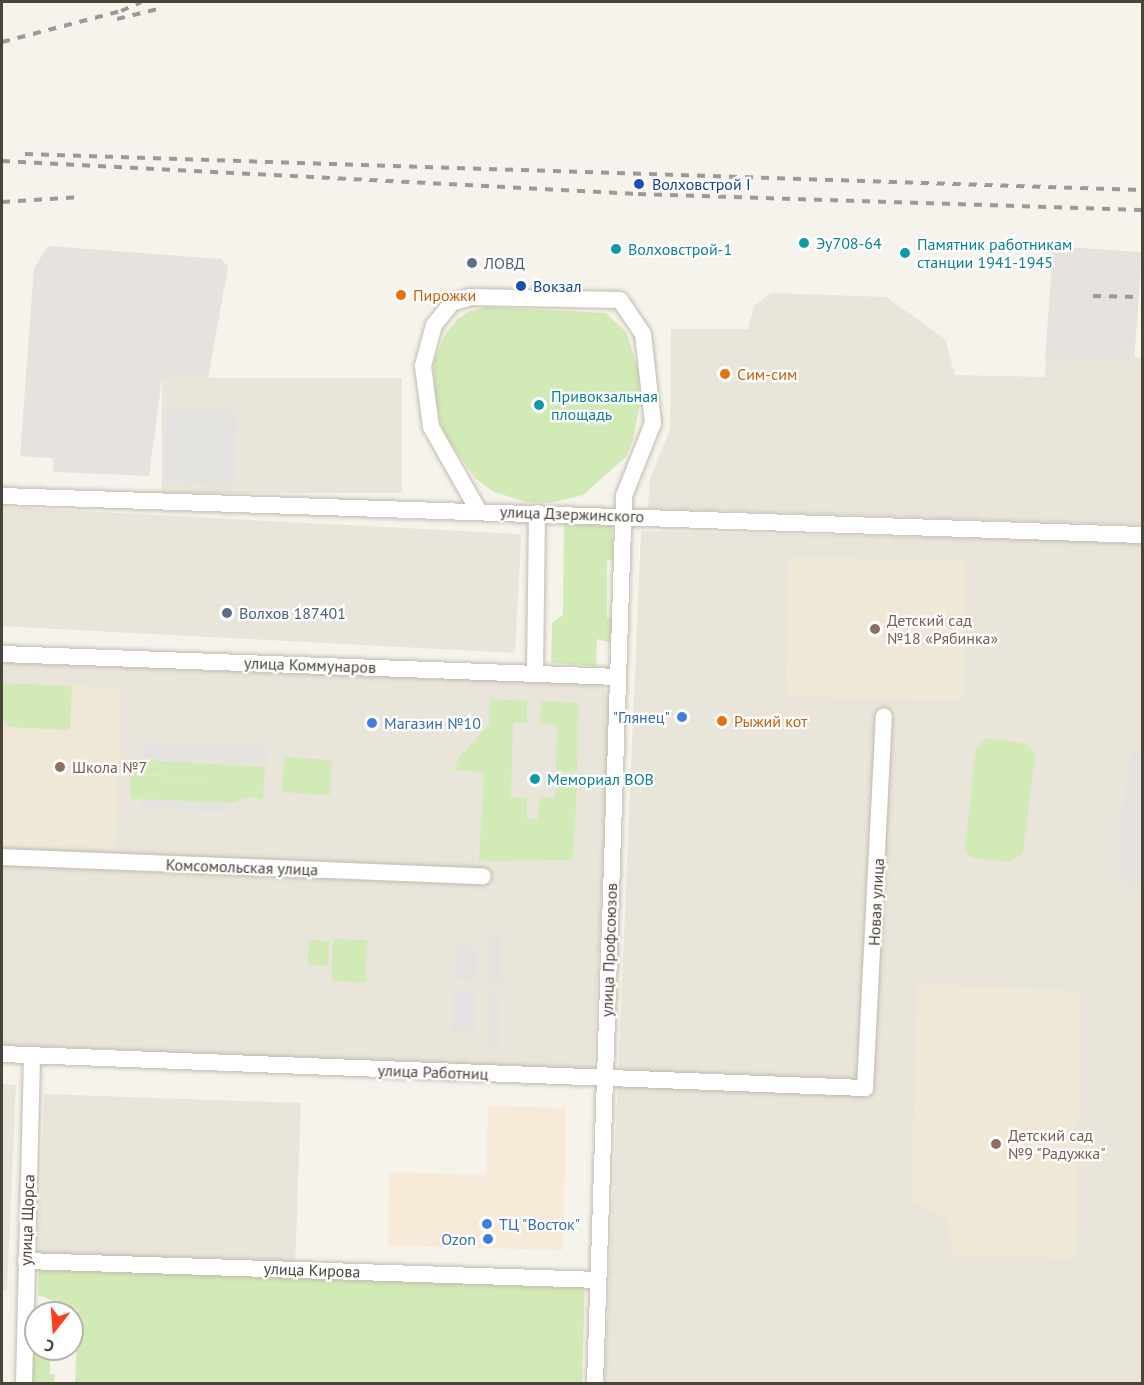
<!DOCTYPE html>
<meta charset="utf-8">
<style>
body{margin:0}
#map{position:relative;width:1144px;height:1385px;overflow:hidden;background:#f6f3ec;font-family:"PT Sans",sans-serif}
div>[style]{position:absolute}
.residential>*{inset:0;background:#eae5da;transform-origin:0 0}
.commercial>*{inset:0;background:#f7ead8}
.industrial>*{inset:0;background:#e6e2dd;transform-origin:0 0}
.education>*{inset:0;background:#efe8d6;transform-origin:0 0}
.green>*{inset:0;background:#d2eab5;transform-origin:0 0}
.parking>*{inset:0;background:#e5e3e0;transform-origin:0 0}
.roads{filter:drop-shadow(0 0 2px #c2bbae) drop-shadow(0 0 2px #c2bbae)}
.minor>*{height:16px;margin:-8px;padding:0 8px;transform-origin:8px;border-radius:8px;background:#fff}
.rail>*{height:4px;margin-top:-2px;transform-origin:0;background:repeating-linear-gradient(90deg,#9a9a9a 0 8px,transparent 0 16px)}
.dots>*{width:16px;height:16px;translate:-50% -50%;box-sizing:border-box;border:3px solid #fff;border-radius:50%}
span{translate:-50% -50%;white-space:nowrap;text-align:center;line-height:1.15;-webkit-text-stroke:4.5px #fff;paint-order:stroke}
.transit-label{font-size:16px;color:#164399}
.left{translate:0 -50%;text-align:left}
.culture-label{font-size:16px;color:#0d838f}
.service-label{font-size:16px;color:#4e5e75}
.food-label{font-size:16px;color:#c56008}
.street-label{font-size:16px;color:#4b4439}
.education-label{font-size:16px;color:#785e54}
.shop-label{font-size:16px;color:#366cbe}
.right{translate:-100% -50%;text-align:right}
.frame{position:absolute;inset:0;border:3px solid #4b4439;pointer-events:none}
.north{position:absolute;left:24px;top:1301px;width:60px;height:60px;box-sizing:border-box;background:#fff;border:2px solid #b7b4b0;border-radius:50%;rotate:197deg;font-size:16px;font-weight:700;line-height:24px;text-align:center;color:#4b4439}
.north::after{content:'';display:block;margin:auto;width:21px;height:27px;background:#fc3f1d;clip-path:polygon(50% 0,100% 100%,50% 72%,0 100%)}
</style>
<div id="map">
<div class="residential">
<div style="clip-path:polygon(771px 293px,886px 297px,945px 339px,955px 375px,1045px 377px,1046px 357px,1142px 357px,1142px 525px,648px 508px,650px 478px,670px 430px,671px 329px,748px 329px,754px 306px)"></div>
<div style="left:162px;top:378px;width:240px;height:115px"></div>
<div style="left:2px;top:507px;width:520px;height:119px;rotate:3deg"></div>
<div style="clip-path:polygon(641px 531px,1142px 542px,1142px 752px,1130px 752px,1119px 822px,1117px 878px,1142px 892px,1142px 1383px,605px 1384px)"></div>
<div style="clip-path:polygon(2px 663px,593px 683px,604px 688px,611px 701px,593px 1071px,2px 1045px)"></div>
<div style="clip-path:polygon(2px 1084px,16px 1085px,7px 1290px,2px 1290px)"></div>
<div style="left:44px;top:1094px;width:257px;height:164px;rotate:2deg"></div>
</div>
<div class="commercial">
<div style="clip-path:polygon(488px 1106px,566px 1108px,563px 1250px,388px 1246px,389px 1172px,486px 1175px)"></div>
</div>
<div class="industrial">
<div style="clip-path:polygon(48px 246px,221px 259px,228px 267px,208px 378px,162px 378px,149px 476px,54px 472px,53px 458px,20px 456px,34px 268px)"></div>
<div style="left:1053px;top:246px;width:89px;height:111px;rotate:4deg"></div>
<div style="clip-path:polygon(1130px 752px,1142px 752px,1142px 892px,1117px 879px,1119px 822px)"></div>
</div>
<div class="education">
<div style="left:788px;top:557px;width:178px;height:140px;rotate:1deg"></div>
<div style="left:2px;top:683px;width:119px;height:163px;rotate:2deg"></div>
<div style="clip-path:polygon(918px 984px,1081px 991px,1076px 1258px,952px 1257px,948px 1219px,911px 1200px)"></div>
</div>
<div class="green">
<div style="clip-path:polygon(488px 307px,606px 313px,627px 333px,639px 373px,640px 404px,633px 440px,626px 457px,583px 495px,550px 503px,525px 502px,492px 491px,475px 478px,443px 432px,435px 396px,434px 361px,445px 335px,457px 319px,470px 311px)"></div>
<div style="clip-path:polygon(564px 524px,612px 526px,613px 559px,607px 561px,607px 618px,615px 619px,612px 643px,597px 639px,596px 666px,551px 663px,552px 623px,563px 615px)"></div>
<div style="clip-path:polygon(2px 683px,72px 686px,70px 730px,9px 727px,2px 719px)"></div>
<div style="clip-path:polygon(490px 699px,527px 701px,527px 723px,513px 723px,511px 797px,527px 798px,527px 819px,538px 819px,539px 797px,555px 798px,555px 783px,577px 784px,573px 860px,479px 861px,484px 772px,454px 770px,459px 757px,489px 725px)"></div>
<div style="clip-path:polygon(541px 701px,578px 703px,577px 772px,556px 771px,557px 725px,540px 724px)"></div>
<div style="clip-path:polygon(986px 738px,1026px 744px,1035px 754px,1023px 853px,1010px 862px,974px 858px,968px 855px,965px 848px,976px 748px)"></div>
<div style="left:284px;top:757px;width:48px;height:35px;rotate:4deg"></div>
<div style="clip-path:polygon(129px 759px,265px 767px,263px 799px,249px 797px,230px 803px,130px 799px,130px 775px,230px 779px,129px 774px)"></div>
<div style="left:333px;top:939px;width:34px;height:42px;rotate:2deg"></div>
<div style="left:309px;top:940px;width:20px;height:25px;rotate:3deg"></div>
<div style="clip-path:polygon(39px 1265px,585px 1281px,582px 1383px,75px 1383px,78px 1310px,38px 1295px)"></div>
<div style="clip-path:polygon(32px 1313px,38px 1313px,36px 1349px,50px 1349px,50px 1374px,55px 1374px,54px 1383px,31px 1384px)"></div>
</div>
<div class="parking">
<div style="left:166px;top:409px;width:71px;height:74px;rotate:2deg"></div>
<div style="left:143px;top:741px;width:125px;height:18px;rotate:3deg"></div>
<div style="clip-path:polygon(141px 799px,230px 803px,229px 812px,141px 810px)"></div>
<div style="left:490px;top:933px;width:11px;height:50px"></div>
<div style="left:455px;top:946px;width:23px;height:34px;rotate:2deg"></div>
<div style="left:453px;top:992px;width:23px;height:40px;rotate:2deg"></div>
<div style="left:488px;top:994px;width:11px;height:55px"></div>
</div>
<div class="roads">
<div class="minor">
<div style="left:2px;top:496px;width:1141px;rotate:1.96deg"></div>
<div style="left:478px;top:510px;width:95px;rotate:-119.5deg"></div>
<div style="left:431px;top:427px;width:62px;rotate:-97.5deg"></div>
<div style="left:423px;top:366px;width:42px;rotate:-75deg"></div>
<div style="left:434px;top:325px;width:28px;rotate:-51deg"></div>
<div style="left:452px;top:303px;width:19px;rotate:-18deg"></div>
<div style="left:470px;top:297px;width:150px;rotate:1.1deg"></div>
<div style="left:620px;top:300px;width:41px;rotate:55.9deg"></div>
<div style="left:643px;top:334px;width:90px;rotate:83.6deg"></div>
<div style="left:653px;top:423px;width:79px;rotate:111.7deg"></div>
<div style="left:624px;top:496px;width:888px;rotate:91.87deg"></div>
<div style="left:2px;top:654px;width:616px;rotate:2.14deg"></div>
<div style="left:535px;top:674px;width:161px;rotate:-89.3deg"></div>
<div style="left:2px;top:857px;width:481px;rotate:2.3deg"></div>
<div style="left:2px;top:1054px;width:864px;rotate:2.26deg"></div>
<div style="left:865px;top:1088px;width:372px;rotate:-87.1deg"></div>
<div style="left:26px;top:1261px;width:572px;rotate:1.9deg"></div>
<div style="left:24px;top:1384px;width:328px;rotate:-88.6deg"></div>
</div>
</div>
<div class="rail">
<div style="left:117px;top:19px;width:42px;rotate:-13.7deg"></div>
<div style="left:2px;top:42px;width:123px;rotate:-14.6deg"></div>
<div style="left:121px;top:11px;width:22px;rotate:-24deg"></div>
<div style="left:25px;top:154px;width:1118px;rotate:1.85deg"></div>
<div style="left:2px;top:161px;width:637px;rotate:2.97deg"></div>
<div style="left:638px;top:194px;width:504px;rotate:1.82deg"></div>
<div style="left:2px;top:202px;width:79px;rotate:-3.6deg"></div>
<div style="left:1093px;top:296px;width:49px;rotate:1.2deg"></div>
</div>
<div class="dots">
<div style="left:639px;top:184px;background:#1a4fb4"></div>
<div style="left:804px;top:243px;background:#0f9aa8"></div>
<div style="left:616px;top:249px;background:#0f9aa8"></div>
<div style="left:905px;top:253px;background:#0f9aa8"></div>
<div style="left:472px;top:263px;background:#5c6f8a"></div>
<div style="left:521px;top:286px;background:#1a4fb4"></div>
<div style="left:401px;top:295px;background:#e8710a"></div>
<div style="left:725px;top:374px;background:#e8710a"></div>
<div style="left:539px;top:405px;background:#0f9aa8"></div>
<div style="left:227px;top:613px;background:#5c6f8a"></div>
<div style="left:875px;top:629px;background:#8d6e63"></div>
<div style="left:682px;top:717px;background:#3f7fe0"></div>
<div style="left:722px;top:721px;background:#e8710a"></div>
<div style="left:372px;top:723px;background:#3f7fe0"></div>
<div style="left:60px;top:767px;background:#8d6e63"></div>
<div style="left:535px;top:779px;background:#0f9aa8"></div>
<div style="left:996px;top:1144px;background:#8d6e63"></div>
<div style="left:487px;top:1224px;background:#3f7fe0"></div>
<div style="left:488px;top:1239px;background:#3f7fe0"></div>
</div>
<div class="transit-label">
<span class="left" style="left:652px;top:184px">Волховстрой I</span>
<span class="left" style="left:533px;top:286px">Вокзал</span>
</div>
<div class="culture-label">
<span class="left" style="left:816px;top:243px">Эу708-64</span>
<span class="left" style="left:917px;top:253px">Памятник работникам<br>станции 1941-1945</span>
<span class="left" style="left:628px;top:249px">Волховстрой-1</span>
<span class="left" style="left:551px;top:405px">Привокзальная<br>площадь</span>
<span class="left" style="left:547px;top:779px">Мемориал ВОВ</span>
</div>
<div class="service-label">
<span class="left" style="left:484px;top:263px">ЛОВД</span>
<span class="left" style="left:239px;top:613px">Волхов 187401</span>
</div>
<div class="food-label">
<span class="left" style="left:413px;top:295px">Пирожки</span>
<span class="left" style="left:737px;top:374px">Сим-сим</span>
<span class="left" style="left:734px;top:721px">Рыжий кот</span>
</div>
<div class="street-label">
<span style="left:572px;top:514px;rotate:2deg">улица Дзержинского</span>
<span style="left:310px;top:665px;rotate:2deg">улица Коммунаров</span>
<span style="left:242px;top:867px;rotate:2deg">Комсомольская улица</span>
<span style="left:876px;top:902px;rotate:-87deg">Новая улица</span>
<span style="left:609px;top:950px;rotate:-88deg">улица Профсоюзов</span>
<span style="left:433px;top:1072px;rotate:2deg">улица Работниц</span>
<span style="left:27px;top:1220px;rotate:-88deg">улица Щорса</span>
<span style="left:312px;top:1270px;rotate:2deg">улица Кирова</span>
</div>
<div class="education-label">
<span class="left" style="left:887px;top:629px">Детский сад<br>№18 «Рябинка»</span>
<span class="left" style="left:72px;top:767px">Школа №7</span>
<span class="left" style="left:1008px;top:1144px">Детский cад<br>№9 "Радужка"</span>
</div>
<div class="shop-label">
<span class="right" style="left:670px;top:717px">"Глянец"</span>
<span class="left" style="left:384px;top:723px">Магазин №10</span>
<span class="left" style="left:499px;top:1224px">ТЦ "Восток"</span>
<span class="right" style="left:476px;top:1239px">Ozon</span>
</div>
<div class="frame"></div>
<div class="north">С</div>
</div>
